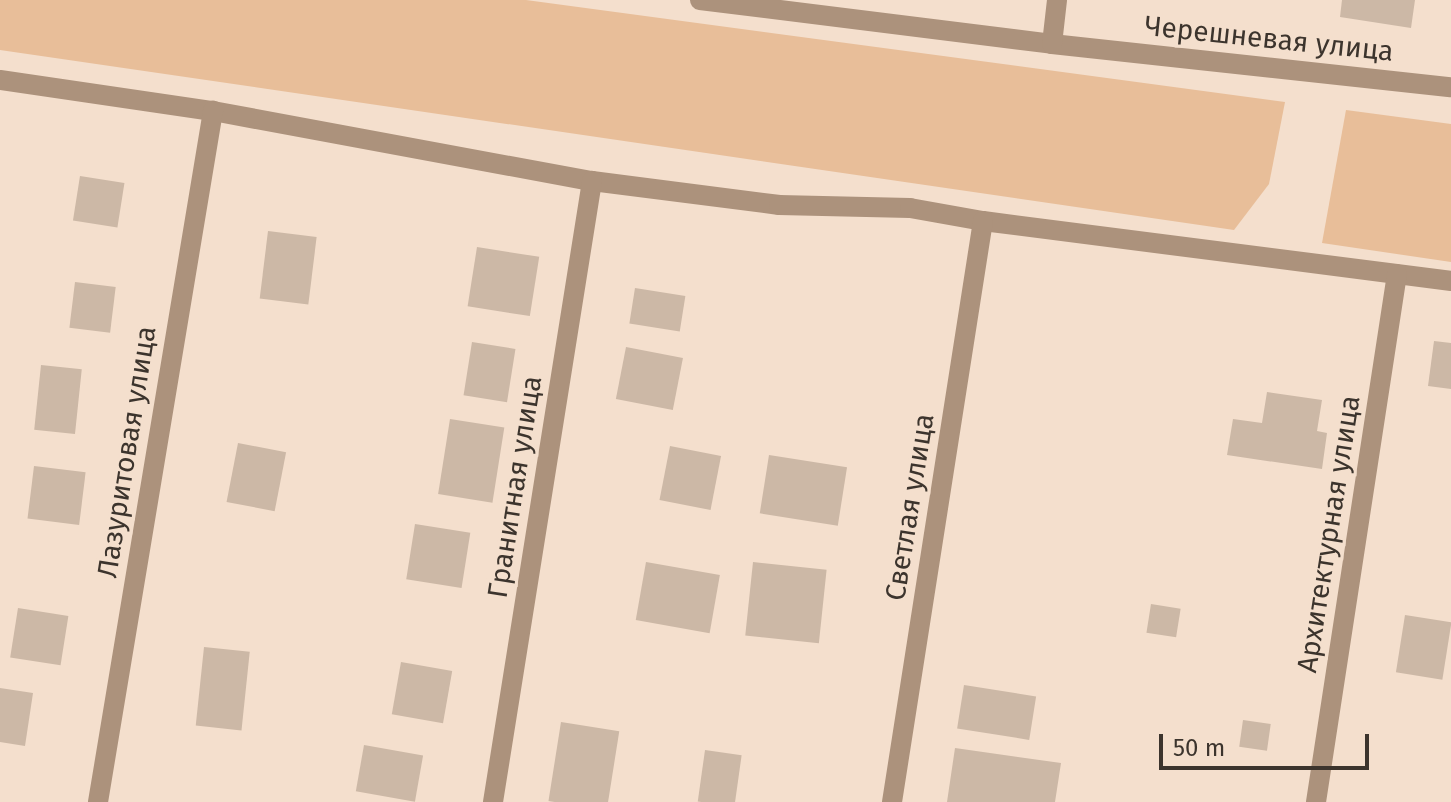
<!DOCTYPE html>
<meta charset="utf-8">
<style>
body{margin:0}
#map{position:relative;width:1451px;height:802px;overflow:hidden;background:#f4dfcd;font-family:"Fira Sans",sans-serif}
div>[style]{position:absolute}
.green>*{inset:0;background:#e8be99}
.building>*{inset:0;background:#ccb8a6;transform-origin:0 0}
.minor>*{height:20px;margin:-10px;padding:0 10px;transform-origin:10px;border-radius:10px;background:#ac927c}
span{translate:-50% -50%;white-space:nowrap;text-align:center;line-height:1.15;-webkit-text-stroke:6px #f4dfcd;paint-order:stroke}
.street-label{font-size:28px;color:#3c342d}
.scale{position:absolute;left:1159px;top:734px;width:210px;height:36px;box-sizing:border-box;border:4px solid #3c342d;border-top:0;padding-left:10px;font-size:24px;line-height:28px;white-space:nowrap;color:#3c342d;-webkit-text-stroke:6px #f4dfcd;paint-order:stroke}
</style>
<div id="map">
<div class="green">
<div style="clip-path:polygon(0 0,526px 0,1285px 102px,1269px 184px,1234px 230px,0 50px)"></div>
<div style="clip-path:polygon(1346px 110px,1451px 124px,1451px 262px,1322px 243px)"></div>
</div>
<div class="building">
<div style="clip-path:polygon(1342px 0,1415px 0,1411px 28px,1340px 17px)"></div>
<div style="left:80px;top:176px;width:45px;height:45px;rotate:9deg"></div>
<div style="left:268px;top:231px;width:49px;height:68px;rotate:7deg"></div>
<div style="left:477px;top:247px;width:63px;height:60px;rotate:9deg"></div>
<div style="left:75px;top:282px;width:41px;height:46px;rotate:7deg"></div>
<div style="left:635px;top:288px;width:51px;height:36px;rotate:9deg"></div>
<div style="clip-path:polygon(1434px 341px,1451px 343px,1451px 389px,1428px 386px)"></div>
<div style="left:472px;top:342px;width:44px;height:54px;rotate:9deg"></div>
<div style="left:626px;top:347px;width:58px;height:53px;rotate:11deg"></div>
<div style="left:41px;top:365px;width:41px;height:65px;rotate:6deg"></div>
<div style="clip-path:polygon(1267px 392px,1322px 400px,1317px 431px,1327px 433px,1322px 469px,1227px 455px,1233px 419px,1262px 423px)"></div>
<div style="left:450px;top:419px;width:55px;height:76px;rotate:9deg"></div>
<div style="left:238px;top:443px;width:49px;height:60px;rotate:11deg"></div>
<div style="left:670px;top:446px;width:52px;height:55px;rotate:11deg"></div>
<div style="left:769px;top:455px;width:79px;height:59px;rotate:9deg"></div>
<div style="left:34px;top:466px;width:52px;height:53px;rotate:7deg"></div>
<div style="left:415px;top:524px;width:56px;height:56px;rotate:9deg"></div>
<div style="left:646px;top:562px;width:75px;height:59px;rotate:10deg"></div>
<div style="left:753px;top:562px;width:74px;height:74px;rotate:6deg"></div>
<div style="left:1151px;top:604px;width:30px;height:29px;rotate:9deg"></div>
<div style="left:18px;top:608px;width:51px;height:50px;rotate:9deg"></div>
<div style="left:1405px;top:615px;width:47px;height:58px;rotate:9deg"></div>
<div style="left:204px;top:647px;width:46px;height:79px;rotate:6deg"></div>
<div style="left:401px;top:662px;width:52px;height:53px;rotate:10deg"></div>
<div style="left:964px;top:685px;width:73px;height:44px;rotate:9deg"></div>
<div style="clip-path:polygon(0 688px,33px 693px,25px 746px,0 742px)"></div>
<div style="left:1243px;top:720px;width:28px;height:27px;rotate:8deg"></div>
<div style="left:561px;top:722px;width:59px;height:80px;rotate:9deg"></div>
<div style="left:364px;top:745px;width:60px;height:47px;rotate:10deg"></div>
<div style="clip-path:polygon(955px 748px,1061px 763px,1055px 802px,947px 802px)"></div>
<div style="left:705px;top:750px;width:37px;height:52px;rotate:8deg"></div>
</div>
<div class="minor">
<div style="left:700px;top:0;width:355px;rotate:7.1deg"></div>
<div style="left:1052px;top:44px;width:401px;rotate:6.2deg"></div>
<div style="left:1052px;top:44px;width:44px;rotate:-83.5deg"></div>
<div style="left:0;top:80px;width:215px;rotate:8.3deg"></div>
<div style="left:213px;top:111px;width:385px;rotate:10.5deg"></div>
<div style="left:592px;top:181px;width:189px;rotate:7.3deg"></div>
<div style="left:779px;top:205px;width:131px;rotate:1.3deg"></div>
<div style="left:910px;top:208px;width:74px;rotate:10.1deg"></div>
<div style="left:983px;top:221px;width:472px;rotate:7.3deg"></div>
<div style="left:98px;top:802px;width:701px;rotate:-80.55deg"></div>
<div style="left:493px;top:802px;width:629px;rotate:-80.94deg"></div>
<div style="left:892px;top:802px;width:588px;rotate:-81.1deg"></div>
<div style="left:1316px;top:802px;width:534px;rotate:-81.28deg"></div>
</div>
<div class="street-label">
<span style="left:1269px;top:39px;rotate:6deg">Черешневая улица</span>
<span style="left:127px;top:452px;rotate:-81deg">Лазуритовая улица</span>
<span style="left:515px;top:487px;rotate:-81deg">Гранитная улица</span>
<span style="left:910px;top:507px;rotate:-81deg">Светлая улица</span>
<span style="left:1329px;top:534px;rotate:-81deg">Архитектурная улица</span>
</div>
<div class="scale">50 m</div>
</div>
